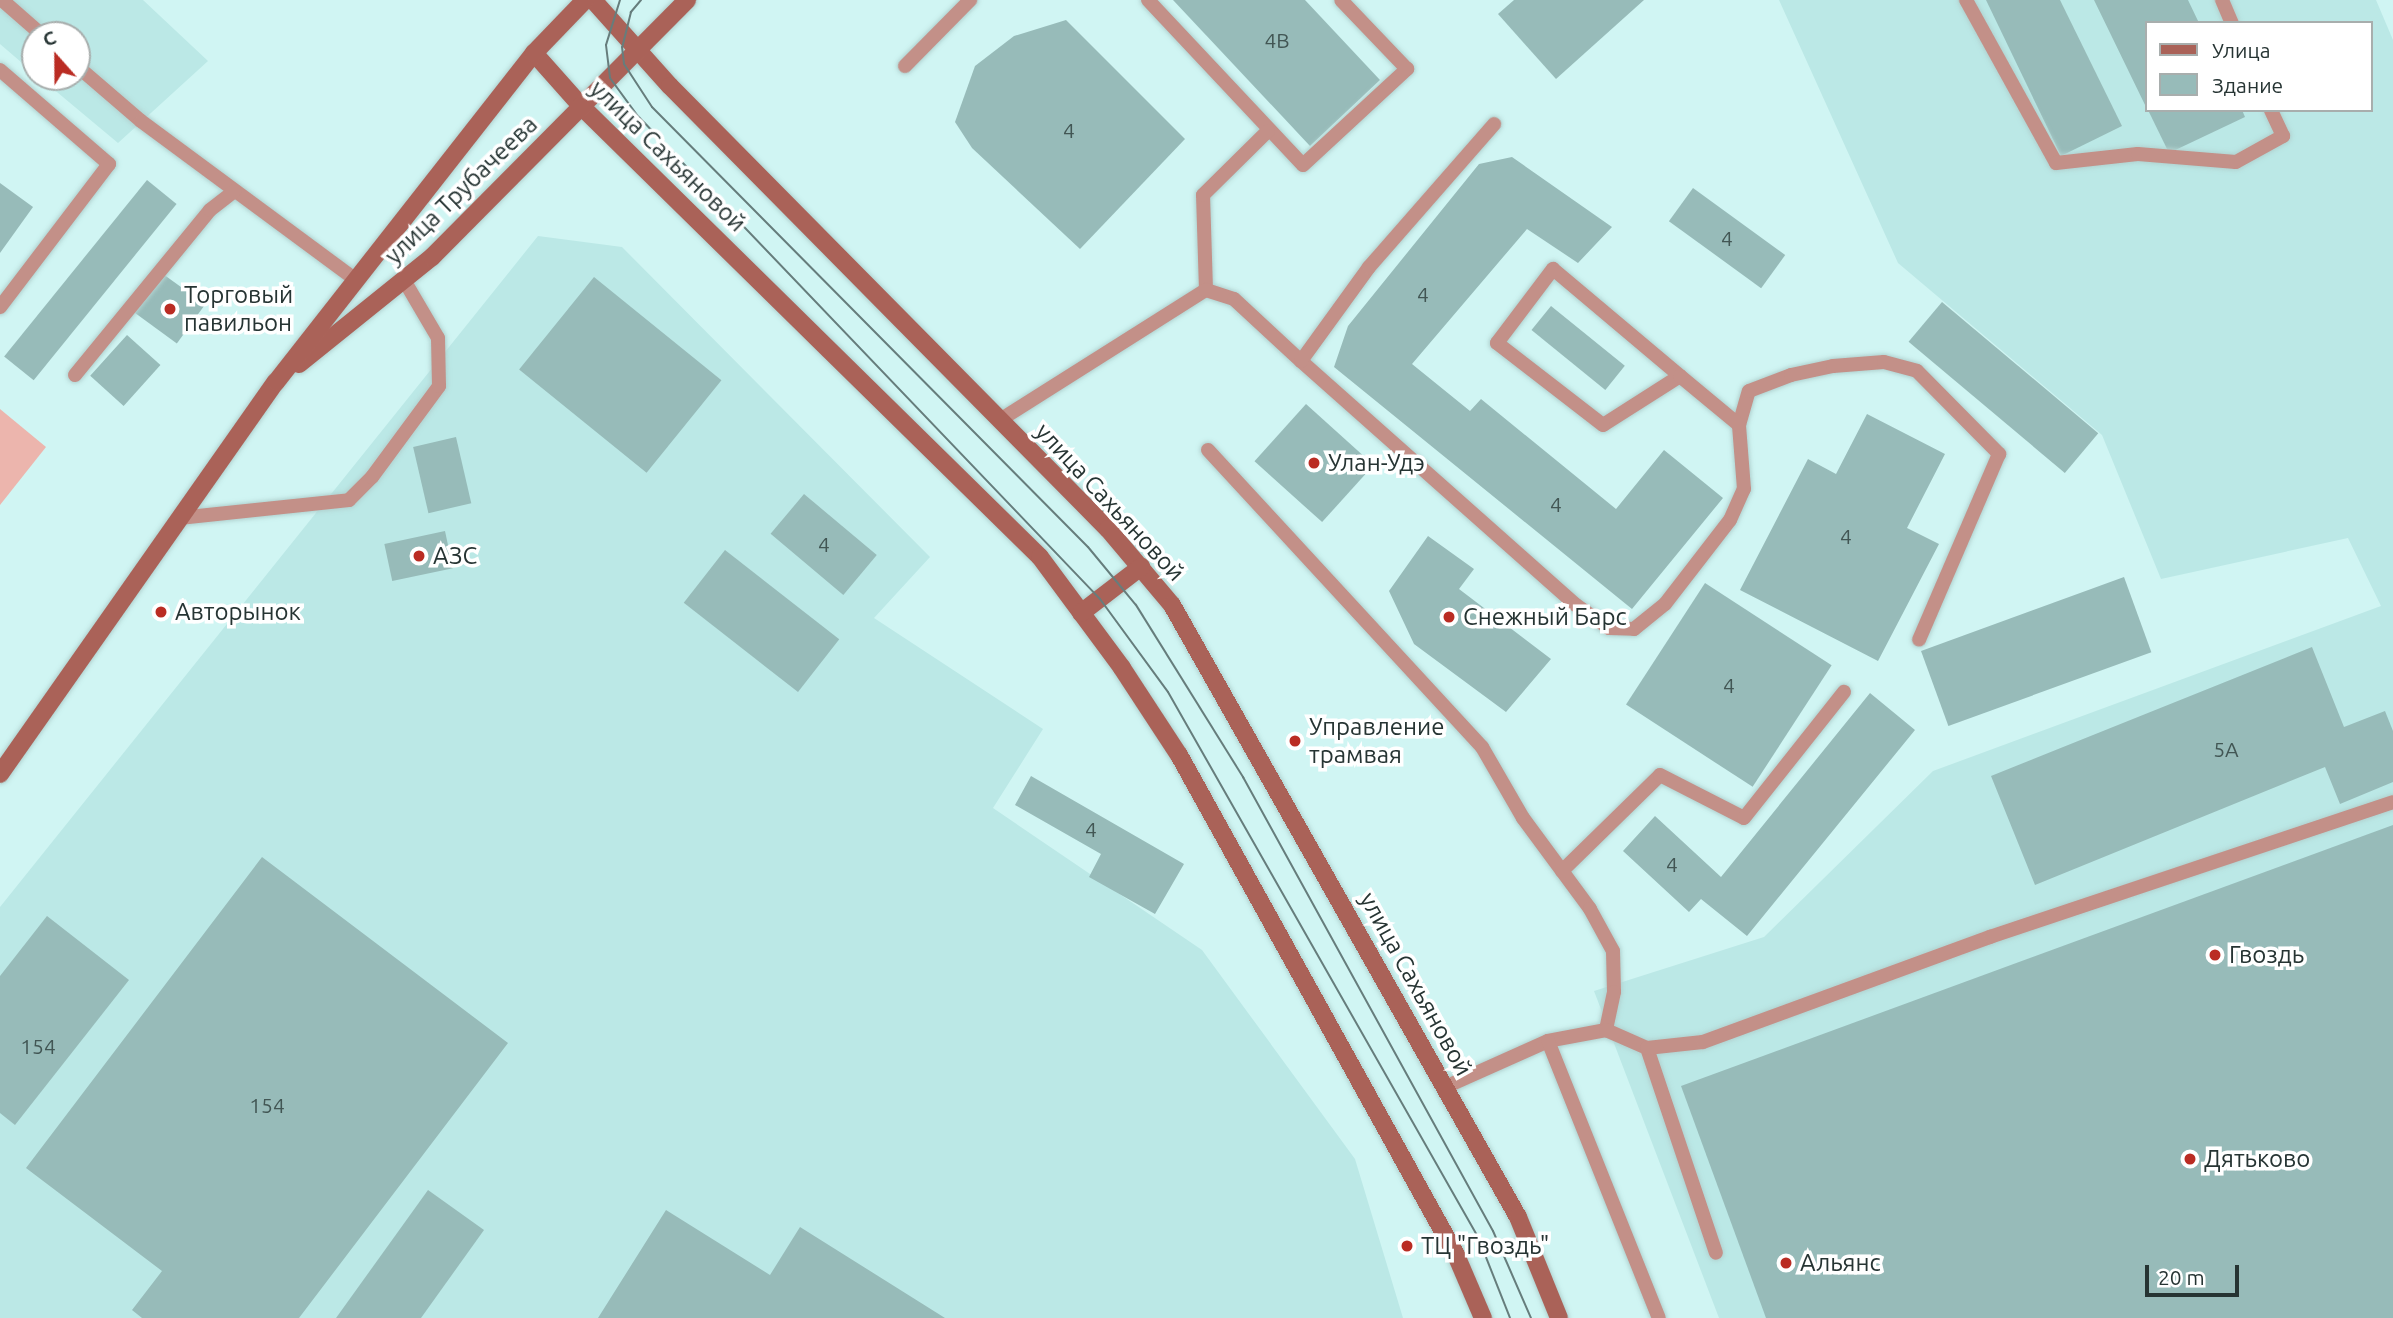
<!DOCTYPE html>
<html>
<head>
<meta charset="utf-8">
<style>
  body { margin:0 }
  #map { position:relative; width:2393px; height:1318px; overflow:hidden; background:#d0f5f3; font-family:Ubuntu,sans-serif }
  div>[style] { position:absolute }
  .built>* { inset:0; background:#bbe8e6 }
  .green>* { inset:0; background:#ecb5ad }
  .building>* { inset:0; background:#97bbb9; transform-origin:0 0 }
  .roads { filter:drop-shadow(0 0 2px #b1d2d0) drop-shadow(0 0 2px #b1d2d0) }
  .service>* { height:14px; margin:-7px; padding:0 7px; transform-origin:7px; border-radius:7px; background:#c39088 }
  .secondary>* { height:18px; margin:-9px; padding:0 9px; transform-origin:9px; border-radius:9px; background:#aa6258 }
  .tram>* { height:2px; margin:-1px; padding:0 1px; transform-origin:1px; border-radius:1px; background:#667d7c }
  .dots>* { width:19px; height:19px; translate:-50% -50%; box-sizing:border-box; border:4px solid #fff; border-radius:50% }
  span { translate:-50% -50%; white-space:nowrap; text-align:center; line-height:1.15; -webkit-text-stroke:7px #fff; paint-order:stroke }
  .number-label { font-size:21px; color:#425654 }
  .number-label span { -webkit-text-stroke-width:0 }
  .street-label { font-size:24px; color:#263433 }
  .poi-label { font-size:24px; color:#263433 }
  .left { translate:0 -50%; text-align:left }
  .legend { position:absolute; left:2145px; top:21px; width:228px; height:91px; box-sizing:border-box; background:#fff; border:2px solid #a8aead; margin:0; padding:9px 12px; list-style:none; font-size:21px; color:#263433 }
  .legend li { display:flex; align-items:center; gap:14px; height:35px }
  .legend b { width:35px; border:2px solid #a8aead }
  .north { position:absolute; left:21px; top:21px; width:70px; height:70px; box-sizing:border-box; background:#fff; border:2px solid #a8aead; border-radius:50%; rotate:339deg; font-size:19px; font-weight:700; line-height:28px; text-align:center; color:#263433 }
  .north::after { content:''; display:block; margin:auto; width:24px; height:32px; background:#ba2c23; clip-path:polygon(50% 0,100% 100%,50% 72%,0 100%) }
  .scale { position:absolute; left:2145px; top:1265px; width:94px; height:32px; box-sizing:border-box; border:4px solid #263433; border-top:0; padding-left:9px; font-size:21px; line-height:24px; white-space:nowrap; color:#263433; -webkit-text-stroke:5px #fff; paint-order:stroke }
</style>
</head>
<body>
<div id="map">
  <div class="built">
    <div style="clip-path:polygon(0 0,143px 0,208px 61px,118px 143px,39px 77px,77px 77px,77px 35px,35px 35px,35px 74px,0 44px)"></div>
    <div style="clip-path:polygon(evenodd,1779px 0,2376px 0,2393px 40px,2393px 1318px,1719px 1318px,1594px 991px,1764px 937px,1933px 771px,2381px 606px,2348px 538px,2161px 579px,2102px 435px,1898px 263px,1779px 0,2146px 23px,2370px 23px,2370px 110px,2146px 110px,2146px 23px)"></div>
    <div style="clip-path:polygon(538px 236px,622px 247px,930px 557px,874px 618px,1043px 729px,993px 808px,1202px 950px,1355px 1159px,1403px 1318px,0 1318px,0 907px)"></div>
  </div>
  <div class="green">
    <div style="clip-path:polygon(0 409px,46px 447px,0 505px)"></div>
  </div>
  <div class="building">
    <div style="clip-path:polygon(1173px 0,1305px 0,1380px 80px,1310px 146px)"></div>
    <div style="clip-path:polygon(1514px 0,1644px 0,1556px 79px,1498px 14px)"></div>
    <div style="clip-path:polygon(1986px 0,2060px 0,2122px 126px,2061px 156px)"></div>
    <div style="clip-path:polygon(2094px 0,2188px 0,2199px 23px,2146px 23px,2146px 107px)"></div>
    <div style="clip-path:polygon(1066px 20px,1185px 139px,1080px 249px,972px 148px,955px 122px,975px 66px,1014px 36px)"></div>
    <div style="clip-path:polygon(2148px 110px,2242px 110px,2245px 117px,2169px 153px)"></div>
    <div style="clip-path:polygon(1512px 157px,1612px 227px,1578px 263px,1527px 229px,1412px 364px,1470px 411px,1481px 399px,1616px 509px,1664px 450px,1723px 498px,1632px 609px,1334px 367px,1348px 326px,1479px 164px)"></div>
    <div style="left:147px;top:180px;width:38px;height:227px;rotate:39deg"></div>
    <div style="clip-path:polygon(0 183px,33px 207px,0 253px)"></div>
    <div style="left:1693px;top:188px;width:114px;height:41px;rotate:36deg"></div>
    <div style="left:163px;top:274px;width:52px;height:48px;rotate:36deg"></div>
    <div style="left:594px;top:277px;width:164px;height:119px;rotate:39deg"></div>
    <div style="left:1942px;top:302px;width:204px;height:52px;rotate:40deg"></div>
    <div style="left:1551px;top:306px;width:95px;height:31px;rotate:39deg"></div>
    <div style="left:127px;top:335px;width:45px;height:55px;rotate:42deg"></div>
    <div style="left:1306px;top:404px;width:91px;height:77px;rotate:42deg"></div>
    <div style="clip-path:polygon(1867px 414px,1945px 454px,1907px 528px,1939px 544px,1878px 661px,1740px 590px,1808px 459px,1836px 474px)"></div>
    <div style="left:456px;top:437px;width:68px;height:44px;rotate:77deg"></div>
    <div style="left:804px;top:494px;width:95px;height:52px;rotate:40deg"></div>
    <div style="left:445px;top:531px;width:38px;height:62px;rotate:78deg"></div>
    <div style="clip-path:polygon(1428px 536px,1474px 569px,1459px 589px,1551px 659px,1506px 712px,1414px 644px,1389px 591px)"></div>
    <div style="left:725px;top:550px;width:145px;height:67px;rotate:38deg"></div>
    <div style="left:2124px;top:577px;width:80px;height:216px;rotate:70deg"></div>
    <div style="left:1705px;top:583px;width:151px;height:145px;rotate:33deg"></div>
    <div style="clip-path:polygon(2312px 647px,2344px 727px,2385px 711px,2393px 731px,2393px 782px,2340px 804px,2325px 767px,2035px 885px,1991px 776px)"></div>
    <div style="clip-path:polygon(1870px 693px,1915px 730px,1747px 936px,1701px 899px,1689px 912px,1623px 851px,1655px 816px,1721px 877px)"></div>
    <div style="clip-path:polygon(1031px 776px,1184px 864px,1155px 914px,1089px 877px,1101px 854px,1015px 805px)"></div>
    <div style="clip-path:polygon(2393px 825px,2393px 1318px,1766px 1318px,1681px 1086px)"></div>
    <div style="clip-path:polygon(262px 857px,508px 1043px,299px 1318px,142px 1318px,132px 1310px,162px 1271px,26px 1168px)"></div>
    <div style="clip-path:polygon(47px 916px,129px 980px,15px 1125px,0 1113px,0 976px)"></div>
    <div style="clip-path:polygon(428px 1190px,484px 1230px,421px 1318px,336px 1318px)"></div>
    <div style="clip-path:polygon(666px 1210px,770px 1275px,800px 1227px,945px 1318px,598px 1318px)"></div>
  </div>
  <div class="roads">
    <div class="service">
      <div style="left:2px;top:0;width:53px;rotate:41.2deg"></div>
      <div style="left:1148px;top:0;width:226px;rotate:46.8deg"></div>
      <div style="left:1303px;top:165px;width:142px;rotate:-42.7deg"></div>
      <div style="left:1407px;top:69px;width:95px;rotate:-133.7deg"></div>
      <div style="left:1966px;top:0;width:186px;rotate:61.1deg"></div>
      <div style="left:2056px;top:163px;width:82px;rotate:-6.3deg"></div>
      <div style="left:2138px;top:154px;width:98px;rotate:4.7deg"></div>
      <div style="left:2236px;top:162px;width:54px;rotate:-29deg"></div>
      <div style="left:2283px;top:136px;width:29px;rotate:-115deg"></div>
      <div style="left:2222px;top:0;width:25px;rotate:67deg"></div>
      <div style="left:77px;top:66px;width:84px;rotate:40.7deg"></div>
      <div style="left:141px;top:121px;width:267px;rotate:36.5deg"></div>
      <div style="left:905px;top:66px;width:93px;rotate:-45.4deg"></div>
      <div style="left:0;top:70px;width:144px;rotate:40.8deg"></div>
      <div style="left:109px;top:164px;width:180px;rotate:127.3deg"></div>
      <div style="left:1206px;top:290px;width:95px;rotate:-91.8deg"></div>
      <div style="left:1203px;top:195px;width:91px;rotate:-44.6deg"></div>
      <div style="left:1301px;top:361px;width:368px;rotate:41.6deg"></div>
      <div style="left:1576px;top:605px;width:40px;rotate:34.9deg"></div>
      <div style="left:1609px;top:628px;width:25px;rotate:2deg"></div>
      <div style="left:1634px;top:629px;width:40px;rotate:-39deg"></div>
      <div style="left:1665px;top:604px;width:106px;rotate:-52.3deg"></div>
      <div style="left:1730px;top:520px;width:34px;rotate:-66deg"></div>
      <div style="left:1744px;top:489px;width:64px;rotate:-94.5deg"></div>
      <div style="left:1739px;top:425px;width:35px;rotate:-74deg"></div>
      <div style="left:1749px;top:391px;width:45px;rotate:-20.9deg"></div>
      <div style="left:1791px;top:375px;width:43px;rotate:-12.1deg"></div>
      <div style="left:1833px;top:366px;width:51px;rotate:-4.5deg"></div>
      <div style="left:1884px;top:362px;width:34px;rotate:15deg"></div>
      <div style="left:1917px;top:371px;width:117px;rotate:45.3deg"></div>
      <div style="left:1999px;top:454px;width:202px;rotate:113.3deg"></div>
      <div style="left:75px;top:375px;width:213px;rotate:-50.7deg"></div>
      <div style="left:210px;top:210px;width:31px;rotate:-38deg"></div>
      <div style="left:1680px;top:376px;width:91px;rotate:147.5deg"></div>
      <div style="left:1603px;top:425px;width:134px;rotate:-142.3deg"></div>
      <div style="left:1497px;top:343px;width:93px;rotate:-52.9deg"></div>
      <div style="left:1553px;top:269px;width:166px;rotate:40.1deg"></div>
      <div style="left:1680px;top:376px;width:77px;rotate:39.7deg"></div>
      <div style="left:1000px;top:420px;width:244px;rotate:-32.3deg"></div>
      <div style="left:1206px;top:290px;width:29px;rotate:18deg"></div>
      <div style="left:1234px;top:299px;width:91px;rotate:42.8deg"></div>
      <div style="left:1301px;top:361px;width:116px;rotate:-54.1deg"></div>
      <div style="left:1369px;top:267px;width:190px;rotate:-48.8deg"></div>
      <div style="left:1208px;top:450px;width:404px;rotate:47.3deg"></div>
      <div style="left:1482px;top:747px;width:82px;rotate:60deg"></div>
      <div style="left:1523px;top:818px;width:113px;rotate:53.6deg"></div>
      <div style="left:1590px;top:909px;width:48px;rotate:61.3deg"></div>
      <div style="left:1613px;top:951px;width:41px;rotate:88.6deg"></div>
      <div style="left:1614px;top:992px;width:39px;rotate:102deg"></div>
      <div style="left:1606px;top:1030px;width:59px;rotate:169.3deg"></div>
      <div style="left:1548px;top:1041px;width:113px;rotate:155.9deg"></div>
      <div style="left:179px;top:518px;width:171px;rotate:-6deg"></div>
      <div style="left:349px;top:500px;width:33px;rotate:-45deg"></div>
      <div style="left:372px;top:477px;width:113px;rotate:-53.6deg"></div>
      <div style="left:439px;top:386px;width:48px;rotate:-91.2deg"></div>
      <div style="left:438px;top:338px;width:67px;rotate:-120.4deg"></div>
      <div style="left:1562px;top:871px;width:137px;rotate:-44.4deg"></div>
      <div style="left:1660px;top:775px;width:94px;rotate:27.1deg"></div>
      <div style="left:1744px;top:818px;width:161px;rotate:-51.6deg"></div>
      <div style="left:1606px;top:1030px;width:45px;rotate:23.7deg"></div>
      <div style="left:1647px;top:1048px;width:216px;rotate:71.4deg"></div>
      <div style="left:1548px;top:1041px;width:298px;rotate:68.2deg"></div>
      <div style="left:1647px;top:1048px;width:56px;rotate:-6.1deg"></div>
      <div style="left:1703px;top:1042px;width:306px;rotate:-20.1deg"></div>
      <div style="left:1990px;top:937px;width:425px;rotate:-18.5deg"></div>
    </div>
    <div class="secondary">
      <div style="left:593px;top:0;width:115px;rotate:48.2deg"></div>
      <div style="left:670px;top:86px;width:623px;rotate:45.33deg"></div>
      <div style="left:1108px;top:529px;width:99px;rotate:49.9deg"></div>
      <div style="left:1172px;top:605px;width:703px;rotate:60.52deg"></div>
      <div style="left:1518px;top:1217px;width:109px;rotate:67.9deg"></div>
      <div style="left:534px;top:53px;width:71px;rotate:48.4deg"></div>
      <div style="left:581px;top:106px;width:643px;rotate:44.5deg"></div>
      <div style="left:1040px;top:557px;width:138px;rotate:53.5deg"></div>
      <div style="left:1122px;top:668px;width:104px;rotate:56.8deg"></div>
      <div style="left:1179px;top:755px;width:572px;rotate:61.01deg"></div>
      <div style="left:1456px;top:1255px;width:69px;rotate:66.8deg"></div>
      <div style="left:299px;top:364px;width:171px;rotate:-38.8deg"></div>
      <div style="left:432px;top:257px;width:362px;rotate:-45.2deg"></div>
      <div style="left:1081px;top:613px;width:76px;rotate:-37.5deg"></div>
      <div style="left:0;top:774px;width:479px;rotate:-54.9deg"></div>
      <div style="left:276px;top:382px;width:418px;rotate:-51.9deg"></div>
      <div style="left:534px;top:53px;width:74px;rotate:-46.1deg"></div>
    </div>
  </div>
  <div class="tram">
    <div style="left:620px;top:0;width:47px;rotate:107.3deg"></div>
    <div style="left:606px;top:45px;width:33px;rotate:83deg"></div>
    <div style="left:610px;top:78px;width:46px;rotate:53.9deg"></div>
    <div style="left:637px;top:115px;width:670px;rotate:46.27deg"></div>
    <div style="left:1100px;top:599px;width:115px;rotate:53.8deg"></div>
    <div style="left:1168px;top:692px;width:627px;rotate:60.37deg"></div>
    <div style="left:1478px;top:1237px;width:87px;rotate:68.4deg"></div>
    <div style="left:641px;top:0;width:16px;rotate:130deg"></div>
    <div style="left:631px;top:12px;width:36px;rotate:104deg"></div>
    <div style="left:622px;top:47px;width:17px;rotate:83deg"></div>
    <div style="left:624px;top:64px;width:51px;rotate:56.9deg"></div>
    <div style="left:652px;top:107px;width:619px;rotate:45.26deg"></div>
    <div style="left:1088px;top:547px;width:75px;rotate:50.4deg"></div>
    <div style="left:1136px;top:605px;width:203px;rotate:58.1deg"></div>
    <div style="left:1243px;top:777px;width:518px;rotate:61.16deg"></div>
    <div style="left:1493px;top:1231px;width:95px;rotate:66.4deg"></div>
  </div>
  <div class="dots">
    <div style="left:170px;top:309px;background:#ba2c23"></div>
    <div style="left:1314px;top:463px;background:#ba2c23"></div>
    <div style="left:419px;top:556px;background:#ba2c23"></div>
    <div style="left:161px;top:612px;background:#ba2c23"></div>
    <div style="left:1449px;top:617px;background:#ba2c23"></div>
    <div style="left:1295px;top:741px;background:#ba2c23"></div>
    <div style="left:2215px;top:955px;background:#ba2c23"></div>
    <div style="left:2190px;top:1159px;background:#ba2c23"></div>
    <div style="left:1407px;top:1246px;background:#ba2c23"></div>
    <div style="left:1786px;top:1263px;background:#ba2c23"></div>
  </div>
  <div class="number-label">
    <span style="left:1277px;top:40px">4В</span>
    <span style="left:1069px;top:130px">4</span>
    <span style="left:1727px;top:238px">4</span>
    <span style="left:1423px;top:294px">4</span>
    <span style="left:1556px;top:504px">4</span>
    <span style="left:1846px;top:536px">4</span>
    <span style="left:824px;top:544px">4</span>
    <span style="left:1729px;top:685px">4</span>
    <span style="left:2226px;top:749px">5А</span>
    <span style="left:1091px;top:829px">4</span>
    <span style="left:1672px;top:864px">4</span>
    <span style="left:38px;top:1046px">154</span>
    <span style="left:267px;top:1105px">154</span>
  </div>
  <div class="street-label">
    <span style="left:668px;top:156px;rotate:44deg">улица Сахьяновой</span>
    <span style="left:461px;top:190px;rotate:-44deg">улица Трубачеева</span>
    <span style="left:1110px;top:502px;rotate:47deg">улица Сахьяновой</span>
    <span style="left:1416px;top:984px;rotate:61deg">улица Сахьяновой</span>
  </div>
  <div class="poi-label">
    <span class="left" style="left:184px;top:309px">Торговый<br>павильон</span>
    <span class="left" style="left:1328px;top:463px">Улан-Удэ</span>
    <span class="left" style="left:433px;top:556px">АЗС</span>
    <span class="left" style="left:175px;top:612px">Авторынок</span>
    <span class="left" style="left:1463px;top:617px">Снежный Барс</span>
    <span class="left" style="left:1309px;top:741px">Управление<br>трамвая</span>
    <span class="left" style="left:2229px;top:955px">Гвоздь</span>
    <span class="left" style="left:2204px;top:1159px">Дятьково</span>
    <span class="left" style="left:1421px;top:1246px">ТЦ "Гвоздь"</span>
    <span class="left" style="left:1800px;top:1263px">Альянс</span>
  </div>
  <ul class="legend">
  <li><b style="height:9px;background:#aa6258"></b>Улица</li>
  <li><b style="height:19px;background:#97bbb9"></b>Здание</li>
  </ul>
  <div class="north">С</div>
  <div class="scale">20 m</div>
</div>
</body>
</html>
